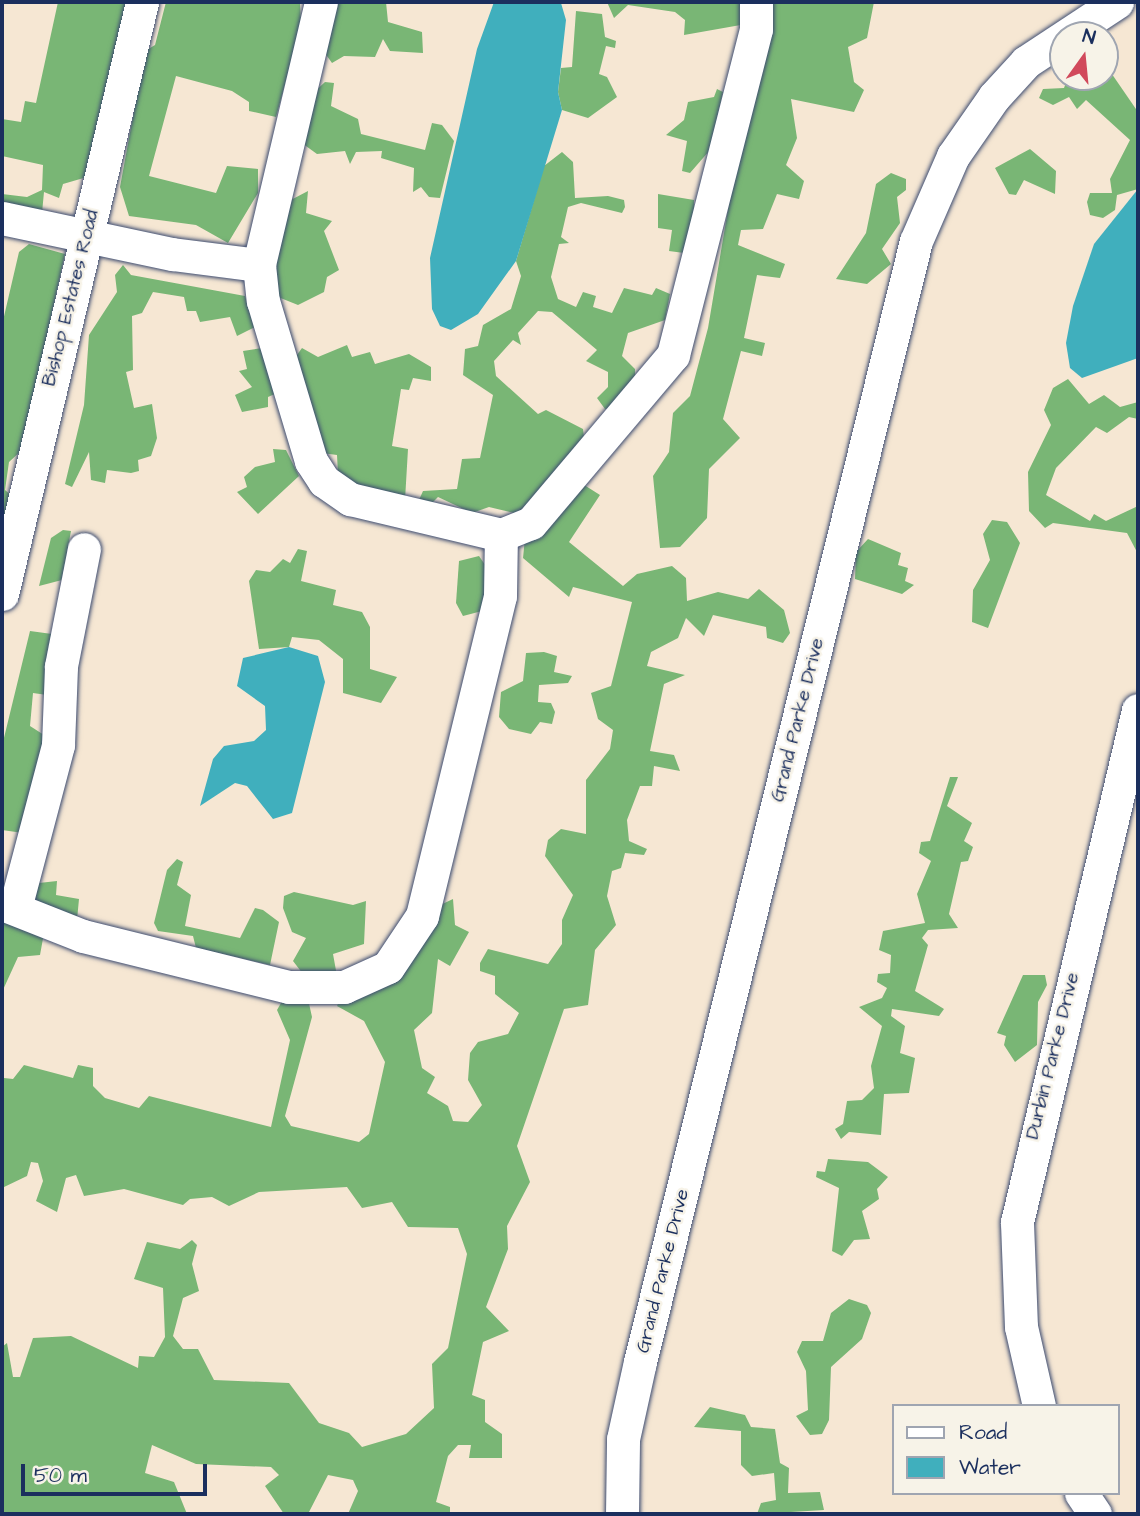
<!DOCTYPE html>
<html>
<head>
<meta charset="utf-8">
<style>
  body { margin:0 }
  #map { position:relative; width:1140px; height:1516px; overflow:hidden; background:#f6e7d3; font-family:"Architects Daughter",sans-serif }
  div>[style] { position:absolute }
  .forest>* { inset:0; background:#79b675 }
  .water>* { inset:0; background:#40afbd }
  .roads { filter:drop-shadow(0 0 2px #3c4b70) drop-shadow(0 0 2px #3c4b70) }
  .minor>* { height:33px; margin:-16.5px; padding:0 16.5px; transform-origin:16.5px; border-radius:16.5px; background:#fff }
  span { translate:-50% -50%; white-space:nowrap; text-align:center; line-height:1.15; -webkit-text-stroke:5px #f7f3e8; paint-order:stroke }
  .street-label { font-size:19px; color:#1b2f5e }
  .frame { position:absolute; inset:0; border:4px solid #1b2f5e; pointer-events:none }
  .legend { position:absolute; left:892px; top:1404px; width:228px; height:91px; box-sizing:border-box; background:#f7f3e8; border:2px solid #9fa5b1; margin:0; padding:9px 12px; list-style:none; font-size:21px; color:#1b2f5e }
  .legend li { display:flex; align-items:center; gap:14px; height:35px }
  .legend b { width:35px; border:2px solid #9fa5b1 }
  .north { position:absolute; left:1049px; top:21px; width:70px; height:70px; box-sizing:border-box; background:#f7f3e8; border:2px solid #9fa5b1; border-radius:50%; rotate:15deg; font-size:19px; font-weight:700; line-height:28px; text-align:center; color:#1b2f5e }
  .north::after { content:''; display:block; margin:auto; width:24px; height:32px; background:#d1495b; clip-path:polygon(50% 0,100% 100%,50% 72%,0 100%) }
  .scale { position:absolute; left:21px; top:1464px; width:186px; height:32px; box-sizing:border-box; border:4px solid #1b2f5e; border-top:0; padding-left:9px; font-size:21px; line-height:24px; white-space:nowrap; color:#1b2f5e; -webkit-text-stroke:5px #f7f3e8; paint-order:stroke }
</style>
</head>
<body>
<div id="map">
  <div class="forest">
    <div style="clip-path:polygon(58px 2px,128px 2px,87px 177px,63px 184px,59px 198px,44px 192px,42px 213px,2px 205px,2px 194px,27px 197px,42px 190px,43px 165px,2px 156px,2px 119px,21px 122px,25px 101px,36px 103px)"></div>
    <div style="clip-path:polygon(166px 2px,300px 2px,301px 26px,276px 117px,249px 111px,249px 102px,232px 91px,176px 76px,149px 176px,216px 193px,227px 166px,258px 169px,258px 193px,228px 243px,196px 225px,129px 216px,120px 187px,145px 51px,155px 45px)"></div>
    <div style="clip-path:polygon(333px 2px,386px 2px,388px 22px,422px 32px,423px 53px,390px 51px,383px 39px,375px 57px,344px 56px,332px 63px,322px 49px)"></div>
    <div style="clip-path:polygon(607px 2px,746px 2px,752px 23px,684px 35px,685px 20px,675px 12px,628px 5px,614px 18px)"></div>
    <div style="clip-path:polygon(763px 2px,874px 2px,867px 38px,848px 47px,854px 82px,864px 90px,854px 112px,791px 99px,797px 138px,786px 165px,804px 181px,799px 199px,777px 194px,763px 229px,741px 230px,738px 245px,785px 264px,780px 278px,757px 275px,744px 338px,765px 343px,762px 356px,741px 351px,723px 419px,740px 438px,709px 469px,707px 518px,680px 547px,660px 548px,653px 476px,669px 452px,673px 413px,690px 396px,708px 328px)"></div>
    <div style="clip-path:polygon(576px 11px,602px 14px,605px 37px,616px 41px,615px 48px,606px 46px,599px 74px,607px 77px,617px 97px,588px 118px,562px 110px,558px 92px,561px 68px,572px 67px)"></div>
    <div style="clip-path:polygon(1105px 64px,1138px 112px,1138px 189px,1117px 195px,1115px 210px,1103px 218px,1090px 215px,1087px 202px,1090px 193px,1112px 193px,1110px 179px,1130px 140px,1086px 100px,1077px 109px,1069px 97px,1053px 105px,1039px 98px,1043px 89px,1064px 88px,1068px 77px,1105px 77px)"></div>
    <div style="clip-path:polygon(325px 82px,334px 83px,331px 106px,358px 119px,361px 134px,425px 150px,432px 123px,442px 125px,454px 141px,440px 198px,429px 197px,421px 187px,413px 192px,414px 168px,381px 158px,382px 151px,356px 152px,350px 164px,345px 151px,317px 154px,299px 141px,311px 95px)"></div>
    <div style="clip-path:polygon(717px 89px,723px 92px,710px 150px,690px 173px,682px 171px,687px 141px,666px 135px,684px 120px,688px 102px,714px 97px)"></div>
    <div style="clip-path:polygon(1030px 149px,1056px 171px,1055px 194px,1024px 180px,1016px 195px,1009px 194px,995px 168px)"></div>
    <div style="clip-path:polygon(562px 152px,573px 162px,575px 198px,608px 196px,624px 200px,625px 207px,622px 213px,581px 203px,568px 207px,561px 237px,569px 243px,559px 244px,551px 277px,558px 299px,576px 307px,583px 292px,596px 296px,593px 307px,612px 313px,624px 288px,652px 295px,656px 288px,670px 294px,665px 320px,628px 333px,622px 356px,635px 369px,635px 385px,622px 406px,605px 409px,597px 398px,608px 387px,608px 372px,586px 361px,597px 350px,552px 312px,538px 311px,518px 333px,521px 345px,513px 340px,494px 361px,496px 376px,538px 414px,546px 410px,583px 429px,584px 437px,518px 514px,489px 507px,472px 513px,438px 497px,430px 505px,419px 500px,423px 491px,457px 489px,462px 459px,480px 458px,493px 395px,463px 375px,465px 349px,478px 346px,483px 325px,511px 309px,521px 276px,516px 261px,544px 166px)"></div>
    <div style="clip-path:polygon(891px 173px,906px 179px,906px 190px,897px 197px,900px 223px,882px 249px,891px 264px,867px 284px,836px 279px,866px 233px,876px 184px)"></div>
    <div style="clip-path:polygon(308px 191px,306px 213px,332px 221px,324px 231px,339px 270px,327px 277px,324px 292px,298px 305px,278px 297px,272px 265px,287px 202px)"></div>
    <div style="clip-path:polygon(658px 194px,694px 200px,694px 229px,684px 253px,669px 251px,672px 230px,658px 228px)"></div>
    <div style="clip-path:polygon(29px 244px,65px 254px,22px 450px,9px 462px,5px 490px,12px 496px,2px 533px,2px 325px,19px 252px)"></div>
    <div style="clip-path:polygon(123px 265px,131px 275px,245px 296px,255px 327px,237px 336px,230px 317px,200px 322px,196px 311px,187px 311px,184px 297px,153px 292px,142px 313px,132px 316px,133px 370px,126px 372px,134px 408px,152px 404px,157px 438px,151px 456px,138px 460px,139px 471px,131px 473px,107px 470px,105px 483px,91px 480px,89px 452px,72px 487px,65px 484px,84px 405px,89px 335px,117px 292px,115px 275px)"></div>
    <div style="clip-path:polygon(347px 345px,352px 357px,370px 352px,375px 364px,409px 354px,431px 367px,431px 381px,413px 378px,409px 390px,401px 389px,392px 446px,408px 449px,405px 500px,352px 487px,338px 474px,337px 455px,322px 453px,294px 359px,302px 348px,318px 357px)"></div>
    <div style="clip-path:polygon(262px 348px,277px 393px,268px 397px,268px 407px,242px 412px,235px 395px,252px 387px,239px 371px,247px 369px,243px 351px)"></div>
    <div style="clip-path:polygon(1068px 379px,1089px 404px,1104px 395px,1120px 407px,1138px 402px,1138px 419px,1129px 417px,1107px 433px,1096px 427px,1056px 468px,1046px 495px,1090px 521px,1094px 514px,1106px 521px,1138px 506px,1138px 554px,1127px 533px,1053px 523px,1045px 528px,1029px 511px,1028px 472px,1051px 425px,1044px 410px,1053px 388px)"></div>
    <div style="clip-path:polygon(273px 449px,286px 450px,299px 476px,258px 514px,237px 492px,247px 487px,244px 477px,255px 467px,275px 462px)"></div>
    <div style="clip-path:polygon(581px 483px,600px 495px,569px 542px,623px 586px,637px 574px,672px 566px,686px 578px,687px 601px,718px 592px,748px 599px,759px 589px,784px 610px,790px 633px,783px 643px,767px 638px,766px 627px,713px 615px,704px 636px,686px 618px,678px 638px,651px 652px,647px 666px,685px 675px,664px 684px,650px 751px,674px 755px,680px 771px,654px 766px,652px 786px,640px 786px,627px 820px,629px 841px,647px 849px,644px 855px,625px 853px,621px 868px,612px 871px,607px 896px,616px 925px,595px 950px,588px 1005px,564px 1009px,517px 1146px,530px 1182px,507px 1226px,508px 1249px,486px 1307px,509px 1331px,483px 1342px,472px 1395px,485px 1400px,485px 1422px,502px 1434px,502px 1458px,469px 1458px,471px 1445px,458px 1445px,448px 1456px,436px 1502px,450px 1507px,450px 1514px,348px 1514px,358px 1491px,353px 1480px,328px 1475px,309px 1512px,284px 1514px,265px 1486px,279px 1475px,271px 1467px,196px 1464px,152px 1445px,145px 1473px,174px 1482px,187px 1514px,2px 1514px,2px 1347px,7px 1343px,13px 1377px,20px 1377px,33px 1338px,71px 1336px,138px 1368px,139px 1356px,154px 1357px,165px 1337px,163px 1288px,134px 1279px,147px 1242px,180px 1249px,192px 1240px,197px 1245px,192px 1264px,199px 1291px,183px 1298px,173px 1336px,183px 1349px,198px 1349px,214px 1380px,289px 1383px,319px 1423px,349px 1433px,362px 1447px,406px 1434px,434px 1408px,432px 1364px,448px 1348px,467px 1254px,458px 1228px,408px 1227px,392px 1202px,362px 1208px,347px 1187px,259px 1192px,229px 1206px,212px 1197px,190px 1199px,183px 1205px,124px 1189px,84px 1196px,76px 1175px,66px 1178px,57px 1212px,36px 1201px,43px 1181px,38px 1163px,31px 1162px,27px 1176px,2px 1188px,2px 1067px,4px 1078px,13px 1079px,24px 1065px,73px 1078px,78px 1065px,93px 1068px,93px 1086px,105px 1098px,139px 1108px,149px 1096px,271px 1127px,290px 1040px,277px 1010px,285px 996px,308px 999px,312px 1017px,285px 1116px,291px 1126px,359px 1142px,369px 1134px,385px 1062px,364px 1021px,337px 1006px,340px 999px,436px 907px,453px 899px,455px 925px,469px 932px,450px 966px,438px 959px,432px 1013px,414px 1030px,422px 1068px,435px 1077px,427px 1093px,448px 1106px,453px 1121px,468px 1122px,482px 1105px,468px 1080px,470px 1053px,478px 1042px,508px 1034px,519px 1013px,495px 994px,495px 976px,480px 971px,480px 963px,488px 949px,548px 964px,562px 944px,562px 920px,573px 895px,545px 856px,548px 840px,561px 829px,586px 834px,586px 780px,610px 749px,613px 730px,598px 719px,591px 693px,611px 686px,632px 602px,573px 587px,569px 597px,523px 558px,525px 538px)"></div>
    <div style="clip-path:polygon(992px 520px,1007px 522px,1020px 543px,988px 628px,972px 622px,973px 590px,990px 560px,983px 534px)"></div>
    <div style="clip-path:polygon(63px 530px,71px 531px,62px 580px,39px 586px,51px 538px)"></div>
    <div style="clip-path:polygon(868px 539px,901px 553px,898px 565px,908px 568px,905px 581px,914px 585px,902px 594px,855px 579px,856px 552px)"></div>
    <div style="clip-path:polygon(298px 549px,307px 551px,301px 581px,336px 590px,333px 605px,362px 612px,370px 627px,370px 669px,397px 677px,381px 703px,343px 693px,343px 659px,319px 640px,292px 637px,289px 647px,259px 649px,249px 581px,256px 570px,270px 572px,283px 559px,290px 563px)"></div>
    <div style="clip-path:polygon(479px 556px,490px 572px,482px 611px,463px 616px,456px 603px,459px 561px)"></div>
    <div style="clip-path:polygon(30px 631px,52px 634px,47px 695px,33px 693px,30px 726px,44px 735px,23px 833px,2px 830px,2px 746px)"></div>
    <div style="clip-path:polygon(544px 652px,557px 656px,554px 672px,572px 676px,568px 683px,539px 685px,538px 702px,551px 703px,555px 712px,552px 724px,540px 722px,531px 734px,509px 729px,499px 717px,501px 692px,523px 681px,526px 653px)"></div>
    <div style="clip-path:polygon(950px 777px,958px 777px,947px 806px,972px 823px,964px 841px,973px 847px,968px 861px,961px 862px,949px 914px,958px 928px,928px 930px,922px 938px,928px 945px,915px 991px,944px 1009px,939px 1016px,892px 1009px,891px 1016px,905px 1026px,900px 1053px,915px 1058px,909px 1093px,884px 1094px,881px 1135px,849px 1132px,841px 1139px,835px 1129px,843px 1124px,847px 1101px,862px 1100px,874px 1088px,871px 1066px,882px 1026px,859px 1007px,882px 998px,887px 988px,877px 982px,878px 974px,890px 973px,891px 955px,879px 950px,883px 931px,925px 923px,917px 894px,931px 861px,919px 853px,921px 842px,930px 841px)"></div>
    <div style="clip-path:polygon(177px 859px,183px 862px,177px 885px,191px 895px,185px 926px,240px 938px,255px 908px,263px 910px,279px 922px,270px 965px,196px 948px,193px 936px,158px 931px,154px 923px,167px 870px)"></div>
    <div style="clip-path:polygon(57px 881px,56px 895px,79px 899px,77px 920px,34px 903px,39px 883px)"></div>
    <div style="clip-path:polygon(294px 892px,353px 905px,366px 901px,364px 944px,333px 954px,337px 976px,303px 974px,293px 961px,306px 938px,292px 932px,283px 908px,284px 896px)"></div>
    <div style="clip-path:polygon(2px 919px,44px 933px,40px 955px,18px 957px,2px 992px)"></div>
    <div style="clip-path:polygon(1023px 975px,1045px 975px,1047px 985px,1038px 1002px,1037px 1045px,1015px 1062px,1004px 1045px,1006px 1036px,997px 1033px)"></div>
    <div style="clip-path:polygon(828px 1159px,868px 1162px,888px 1177px,877px 1189px,879px 1199px,862px 1211px,870px 1239px,854px 1240px,842px 1256px,832px 1251px,839px 1188px,816px 1177px,817px 1171px,825px 1172px)"></div>
    <div style="clip-path:polygon(849px 1299px,867px 1305px,871px 1313px,862px 1339px,831px 1367px,829px 1420px,822px 1434px,810px 1435px,796px 1416px,808px 1410px,806px 1371px,797px 1352px,802px 1341px,823px 1341px,831px 1313px)"></div>
    <div style="clip-path:polygon(710px 1407px,745px 1415px,751px 1427px,775px 1429px,780px 1463px,789px 1468px,788px 1493px,820px 1492px,824px 1510px,757px 1514px,761px 1503px,776px 1500px,774px 1473px,752px 1476px,741px 1465px,741px 1431px,694px 1427px)"></div>
  </div>
  <div class="water">
    <div style="clip-path:polygon(494px 2px,561px 3px,566px 20px,558px 92px,562px 110px,516px 261px,478px 314px,451px 330px,440px 326px,432px 309px,430px 258px,477px 49px)"></div>
    <div style="clip-path:polygon(1138px 189px,1138px 358px,1082px 378px,1070px 368px,1066px 343px,1073px 306px,1094px 244px)"></div>
    <div style="clip-path:polygon(289px 647px,318px 656px,325px 682px,292px 813px,273px 819px,247px 786px,235px 783px,200px 806px,213px 759px,224px 746px,254px 741px,266px 730px,265px 706px,237px 686px,243px 658px)"></div>
  </div>
  <div class="roads">
    <div class="minor">
      <div style="left:321px;top:2px;width:270px;rotate:103.3deg"></div>
      <div style="left:259px;top:265px;width:36px;rotate:84deg"></div>
      <div style="left:263px;top:301px;width:167px;rotate:73.3deg"></div>
      <div style="left:311px;top:461px;width:24px;rotate:57deg"></div>
      <div style="left:324px;top:481px;width:32px;rotate:35deg"></div>
      <div style="left:350px;top:499px;width:155px;rotate:13.4deg"></div>
      <div style="left:501px;top:535px;width:32px;rotate:-22deg"></div>
      <div style="left:531px;top:523px;width:220px;rotate:-49.8deg"></div>
      <div style="left:673px;top:355px;width:336px;rotate:-75.7deg"></div>
      <div style="left:756px;top:29px;width:27px;rotate:-90deg"></div>
      <div style="left:2px;top:218px;width:174px;rotate:12deg"></div>
      <div style="left:172px;top:254px;width:88px;rotate:7.2deg"></div>
      <div style="left:2px;top:594px;width:608px;rotate:-76.69deg"></div>
      <div style="left:2px;top:904px;width:87px;rotate:21.6deg"></div>
      <div style="left:83px;top:936px;width:212px;rotate:13.9deg"></div>
      <div style="left:289px;top:987px;width:55px"></div>
      <div style="left:344px;top:987px;width:48px;rotate:-24.4deg"></div>
      <div style="left:388px;top:967px;width:61px;rotate:-56.3deg"></div>
      <div style="left:422px;top:916px;width:329px;rotate:-76.3deg"></div>
      <div style="left:500px;top:596px;width:61px;rotate:-89.1deg"></div>
      <div style="left:15px;top:908px;width:169px;rotate:-75.2deg"></div>
      <div style="left:58px;top:745px;width:79px;rotate:-87.8deg"></div>
      <div style="left:61px;top:666px;width:119px;rotate:-78.9deg"></div>
      <div style="left:1039px;top:1406px;width:81px;rotate:-102.8deg"></div>
      <div style="left:1021px;top:1327px;width:105px;rotate:-92.2deg"></div>
      <div style="left:1017px;top:1222px;width:526px;rotate:-76.7deg"></div>
      <div style="left:1081px;top:1493px;width:25px;rotate:56deg"></div>
      <div style="left:622px;top:1514px;width:75px;rotate:-89.2deg"></div>
      <div style="left:623px;top:1439px;width:79px;rotate:-77.6deg"></div>
      <div style="left:640px;top:1362px;width:1154px;rotate:-76.17deg"></div>
      <div style="left:916px;top:241px;width:93px;rotate:-66.5deg"></div>
      <div style="left:953px;top:156px;width:72px;rotate:-55.2deg"></div>
      <div style="left:994px;top:97px;width:47px;rotate:-47.6deg"></div>
      <div style="left:1026px;top:62px;width:109px;rotate:-33.4deg"></div>
    </div>
  </div>
  <div class="street-label">
    <span style="left:71px;top:298px;rotate:-76deg">Bishop Estates Road</span>
    <span style="left:798px;top:720px;rotate:-76deg">Grand Parke Drive</span>
    <span style="left:1053px;top:1056px;rotate:-76deg">Durbin Parke Drive</span>
    <span style="left:663px;top:1271px;rotate:-76deg">Grand Parke Drive</span>
  </div>
  <div class="frame"></div>
  <ul class="legend">
  <li><b style="height:9px;background:#fff"></b>Road</li>
  <li><b style="height:19px;background:#40afbd"></b>Water</li>
  </ul>
  <div class="north">N</div>
  <div class="scale">50 m</div>
</div>
</body>
</html>
